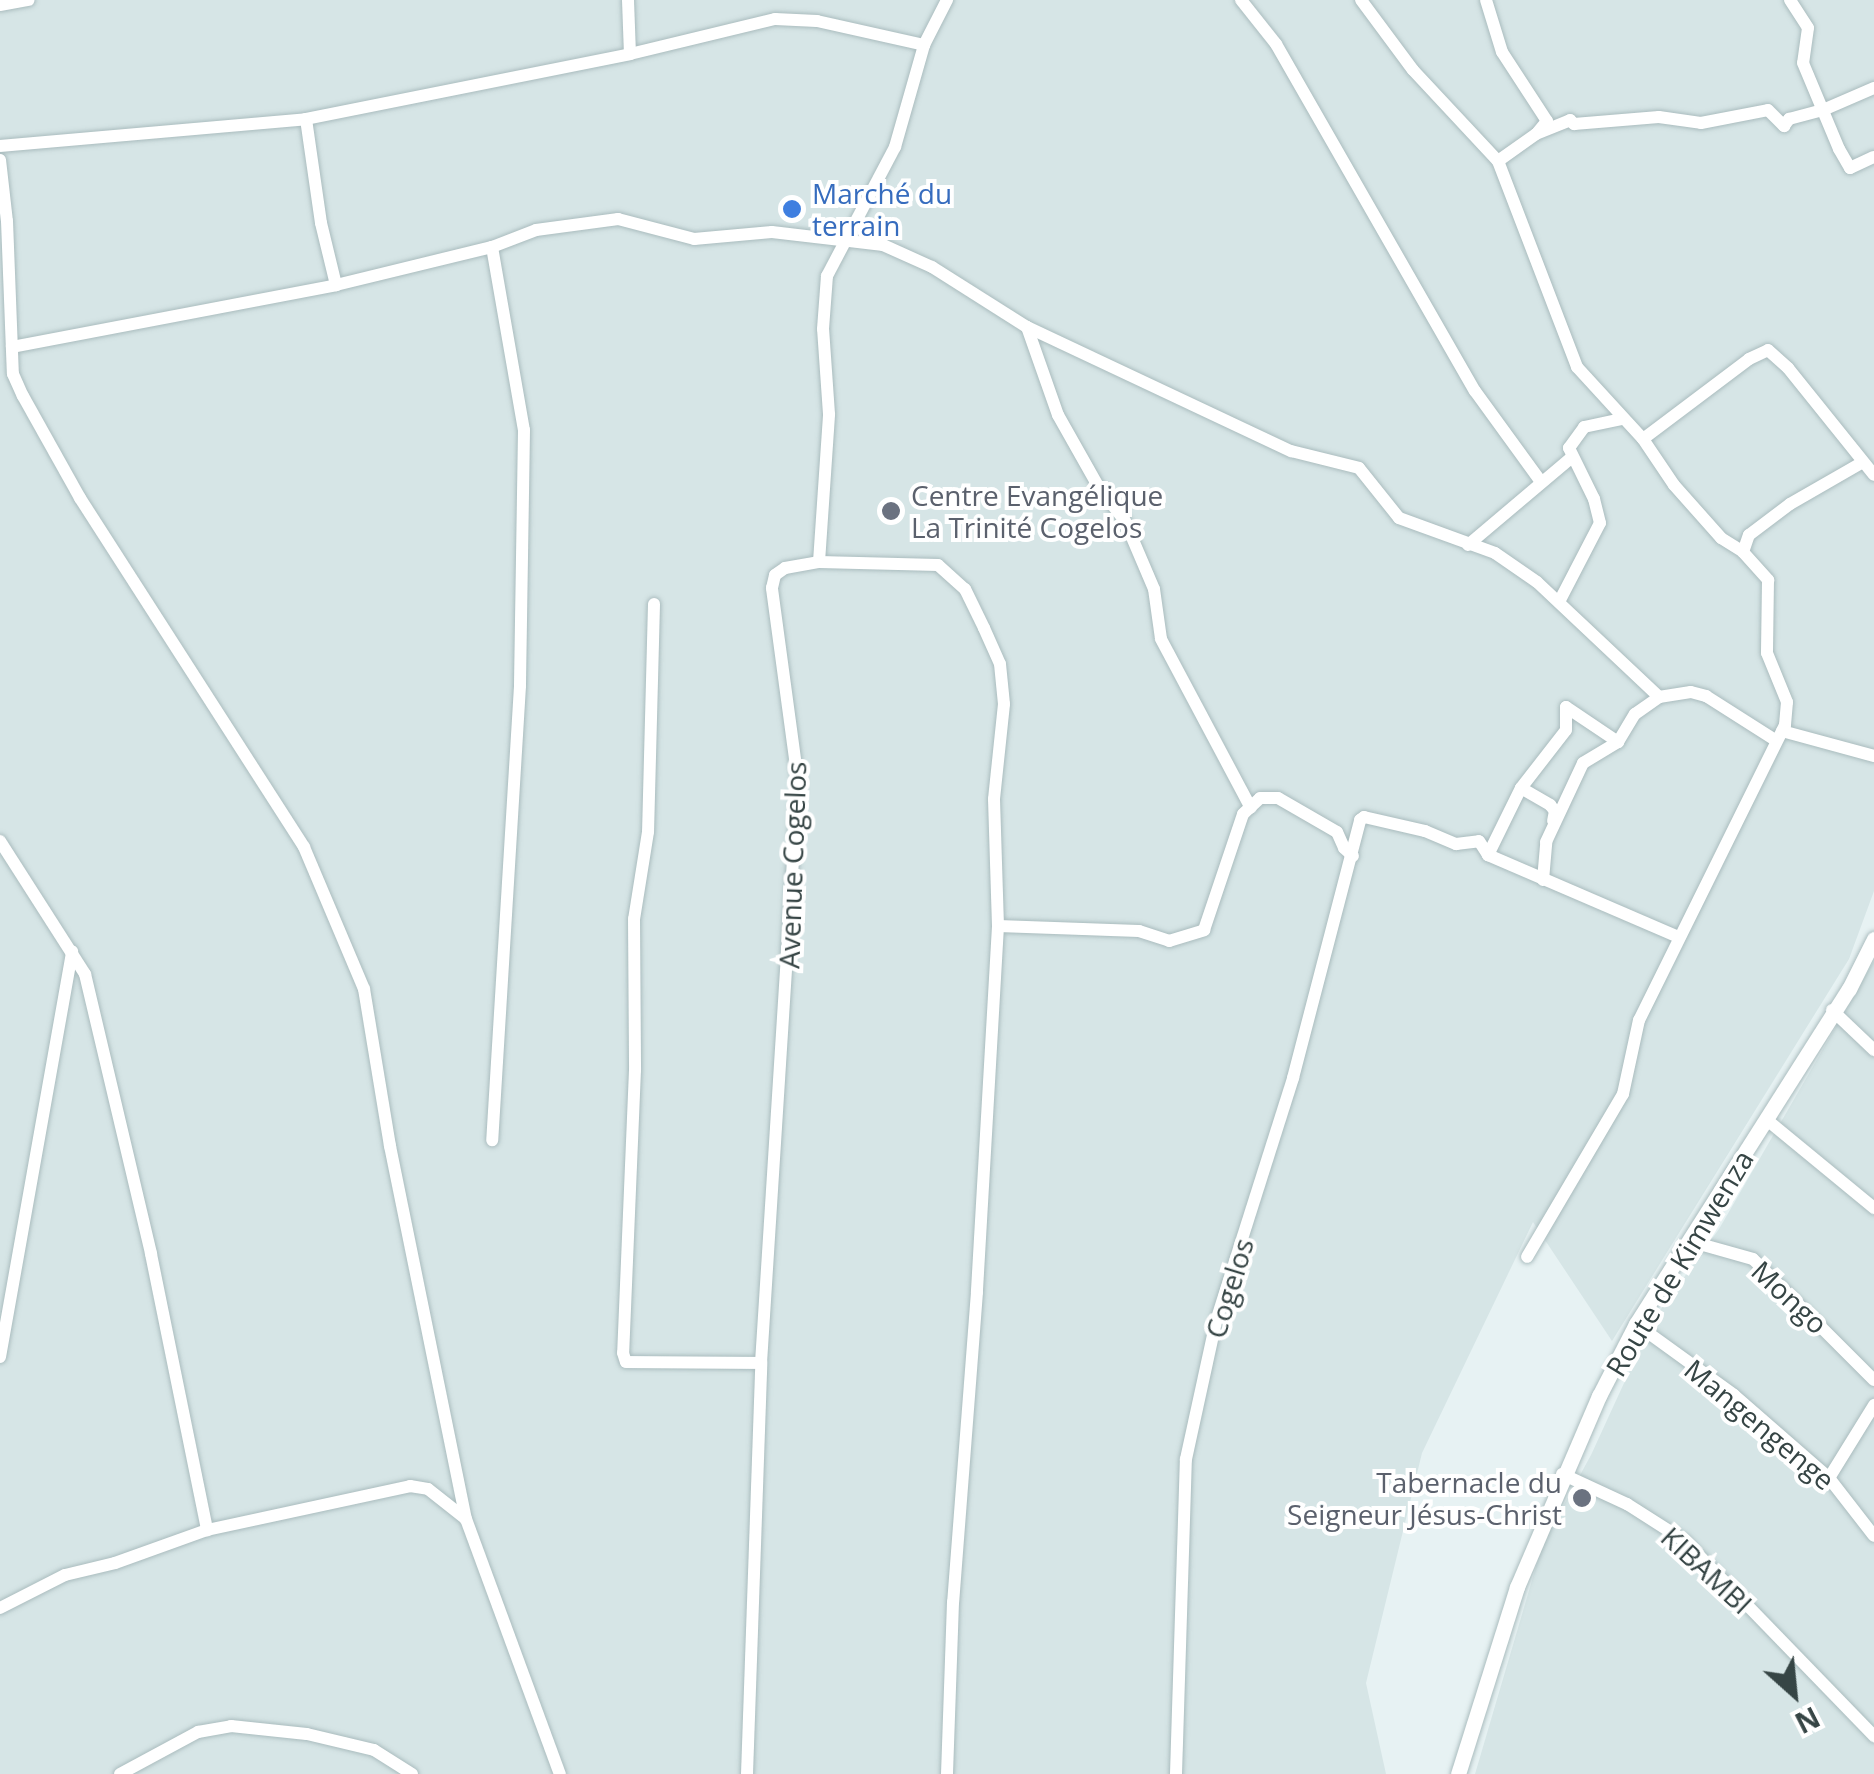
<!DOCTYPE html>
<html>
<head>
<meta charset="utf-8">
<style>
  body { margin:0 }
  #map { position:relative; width:1874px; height:1774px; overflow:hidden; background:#e7f2f3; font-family:"Open Sans",sans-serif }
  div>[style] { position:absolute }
  .residential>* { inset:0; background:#d6e5e6 }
  .roads { filter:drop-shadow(0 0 2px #aabcbe) drop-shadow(0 0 2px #aabcbe) }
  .minor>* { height:12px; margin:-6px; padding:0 6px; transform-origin:6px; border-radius:6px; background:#fff }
  .tertiary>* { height:15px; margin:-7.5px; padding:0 7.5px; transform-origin:7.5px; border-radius:7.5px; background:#fff }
  .dots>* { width:28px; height:28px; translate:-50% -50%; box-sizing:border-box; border:5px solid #fff; border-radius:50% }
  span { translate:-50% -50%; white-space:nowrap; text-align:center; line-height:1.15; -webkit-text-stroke:8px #fff; paint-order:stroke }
  .shop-label { font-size:28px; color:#366cbe }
  .left { translate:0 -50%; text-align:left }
  .worship-label { font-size:28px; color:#5b616d }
  .right { translate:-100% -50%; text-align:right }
  .street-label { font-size:28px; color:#364545 }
  .north { position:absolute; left:1744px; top:1644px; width:100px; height:100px; -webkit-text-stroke:8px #fff; paint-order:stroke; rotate:153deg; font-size:28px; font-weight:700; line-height:40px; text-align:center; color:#364545 }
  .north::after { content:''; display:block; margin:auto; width:35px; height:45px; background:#364545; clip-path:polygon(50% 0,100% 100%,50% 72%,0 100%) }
</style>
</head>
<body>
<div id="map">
  <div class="residential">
    <div style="clip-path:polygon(0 0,1874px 0,1874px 891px,1849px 959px,1612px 1341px,1533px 1222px,1422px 1453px,1366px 1683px,1386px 1774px,0 1774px)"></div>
    <div style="clip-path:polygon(1874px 961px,1874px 1774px,1475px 1774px,1543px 1543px,1591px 1455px,1653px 1320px,1719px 1229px)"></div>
  </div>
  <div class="roads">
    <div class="minor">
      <div style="left:628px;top:0;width:54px;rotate:87.9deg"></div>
      <div style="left:1241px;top:0;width:56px;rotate:51.5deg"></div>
      <div style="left:1276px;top:44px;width:400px;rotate:60.2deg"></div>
      <div style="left:1475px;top:391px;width:112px;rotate:54deg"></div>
      <div style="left:1361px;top:0;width:87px;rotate:53.4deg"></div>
      <div style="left:1413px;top:70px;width:125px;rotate:47deg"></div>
      <div style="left:1498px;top:161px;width:221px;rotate:69deg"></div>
      <div style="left:1577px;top:367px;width:98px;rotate:47.5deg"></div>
      <div style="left:1643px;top:439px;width:55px;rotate:56deg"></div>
      <div style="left:1674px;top:485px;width:71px;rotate:48.4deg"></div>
      <div style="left:1721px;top:538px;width:26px;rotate:32deg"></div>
      <div style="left:1743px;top:552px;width:38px;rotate:48deg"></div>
      <div style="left:1768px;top:580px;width:73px;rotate:90.8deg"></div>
      <div style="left:1767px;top:653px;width:53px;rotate:67.8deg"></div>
      <div style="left:1787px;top:702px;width:23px;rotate:95deg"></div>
      <div style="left:1785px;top:725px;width:329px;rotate:116.3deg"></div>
      <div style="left:1639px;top:1020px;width:76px;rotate:102.2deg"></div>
      <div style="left:1623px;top:1094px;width:189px;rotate:120.5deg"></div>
      <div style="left:1486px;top:0;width:54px;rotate:72.9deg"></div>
      <div style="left:1502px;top:52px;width:82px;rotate:56.9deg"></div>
      <div style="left:1547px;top:121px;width:14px;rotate:129deg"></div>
      <div style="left:1790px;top:0;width:33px;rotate:57deg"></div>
      <div style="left:1808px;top:28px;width:35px;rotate:98deg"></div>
      <div style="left:1803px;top:63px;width:93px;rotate:67.3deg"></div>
      <div style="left:1839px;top:149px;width:22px;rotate:60deg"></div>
      <div style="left:1850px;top:168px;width:26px;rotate:-25deg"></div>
      <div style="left:0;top:5px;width:29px;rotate:-10deg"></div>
      <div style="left:306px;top:119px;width:105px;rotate:81.8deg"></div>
      <div style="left:321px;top:223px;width:64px;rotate:76.4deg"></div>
      <div style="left:0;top:146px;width:307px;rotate:-5deg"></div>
      <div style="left:306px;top:119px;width:330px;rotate:-11.3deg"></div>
      <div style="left:630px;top:54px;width:149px;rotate:-13.6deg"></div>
      <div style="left:775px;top:19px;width:42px;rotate:2.7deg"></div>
      <div style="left:817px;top:21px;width:110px;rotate:12.6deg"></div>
      <div style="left:0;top:160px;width:61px;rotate:83.5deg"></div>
      <div style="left:7px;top:221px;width:153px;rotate:87.8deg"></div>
      <div style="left:13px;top:374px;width:24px;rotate:66deg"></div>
      <div style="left:23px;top:396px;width:117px;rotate:60.8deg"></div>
      <div style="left:80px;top:498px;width:415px;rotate:57.3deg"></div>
      <div style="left:304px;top:847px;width:154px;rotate:67.1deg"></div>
      <div style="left:364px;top:989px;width:159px;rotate:80.6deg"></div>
      <div style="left:390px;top:1146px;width:381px;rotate:78.5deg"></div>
      <div style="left:466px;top:1519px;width:272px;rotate:69.8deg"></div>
      <div style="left:1498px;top:161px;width:47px;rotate:-35.4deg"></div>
      <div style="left:1536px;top:134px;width:37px;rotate:-22deg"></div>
      <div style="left:1570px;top:120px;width:6px;rotate:45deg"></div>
      <div style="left:1574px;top:124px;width:85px;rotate:-4.7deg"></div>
      <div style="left:1659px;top:117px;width:42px;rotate:8.1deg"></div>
      <div style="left:1701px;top:123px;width:68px;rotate:-11deg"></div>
      <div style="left:1768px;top:110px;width:23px;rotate:45deg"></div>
      <div style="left:1784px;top:126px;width:9px;rotate:-54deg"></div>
      <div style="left:1789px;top:119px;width:35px;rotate:-15deg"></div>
      <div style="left:1823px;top:110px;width:56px;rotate:-23.3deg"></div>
      <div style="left:492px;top:247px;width:186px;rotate:80.1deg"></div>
      <div style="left:524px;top:430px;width:256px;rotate:90.9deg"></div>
      <div style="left:520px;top:686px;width:455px;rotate:93.5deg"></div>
      <div style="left:1027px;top:327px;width:93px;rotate:70.6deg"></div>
      <div style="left:1058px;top:415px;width:81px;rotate:60.6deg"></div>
      <div style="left:1098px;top:486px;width:44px;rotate:52.4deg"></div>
      <div style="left:1125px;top:521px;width:74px;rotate:66.9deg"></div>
      <div style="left:1154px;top:589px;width:50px;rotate:82deg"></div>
      <div style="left:1161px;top:639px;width:191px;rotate:62deg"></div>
      <div style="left:12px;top:347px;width:330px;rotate:-10.8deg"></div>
      <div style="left:336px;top:285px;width:161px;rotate:-13.7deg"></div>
      <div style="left:492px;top:247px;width:47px;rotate:-21.1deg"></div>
      <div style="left:536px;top:230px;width:83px;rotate:-7.6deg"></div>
      <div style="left:618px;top:219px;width:79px;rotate:14.7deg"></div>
      <div style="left:694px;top:239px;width:78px;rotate:-5.1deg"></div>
      <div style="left:772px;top:232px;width:112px;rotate:6.7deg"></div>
      <div style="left:883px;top:245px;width:54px;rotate:24.2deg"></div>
      <div style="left:932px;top:267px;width:112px;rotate:32.3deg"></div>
      <div style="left:1027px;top:327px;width:292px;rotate:25.2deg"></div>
      <div style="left:1291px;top:451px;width:70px;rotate:14deg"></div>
      <div style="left:1359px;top:468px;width:64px;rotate:51.3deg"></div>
      <div style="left:1399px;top:518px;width:102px;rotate:20deg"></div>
      <div style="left:1495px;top:553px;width:51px;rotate:34.6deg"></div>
      <div style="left:1537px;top:582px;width:168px;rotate:43.3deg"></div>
      <div style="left:1643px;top:439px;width:133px;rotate:-37deg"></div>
      <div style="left:1749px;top:359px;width:21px;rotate:-25deg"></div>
      <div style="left:1768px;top:350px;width:27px;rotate:42deg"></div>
      <div style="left:1788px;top:368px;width:137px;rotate:51.2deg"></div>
      <div style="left:1468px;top:545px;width:135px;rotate:-40.2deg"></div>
      <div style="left:1743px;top:552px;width:18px;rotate:-71deg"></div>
      <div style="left:1749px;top:535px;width:51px;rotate:-37.1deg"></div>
      <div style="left:1790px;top:504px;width:84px;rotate:-29.9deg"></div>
      <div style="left:819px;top:562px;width:148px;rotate:-86.1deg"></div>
      <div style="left:829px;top:414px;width:85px;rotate:-94deg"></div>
      <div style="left:823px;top:329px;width:53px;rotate:-85.7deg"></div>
      <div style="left:827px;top:276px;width:146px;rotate:-62.2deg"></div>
      <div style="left:895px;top:147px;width:106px;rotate:-74.1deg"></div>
      <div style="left:924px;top:45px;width:51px;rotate:-62.9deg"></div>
      <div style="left:1559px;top:602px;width:89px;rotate:-62.6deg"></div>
      <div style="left:1600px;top:523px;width:25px;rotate:-104deg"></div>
      <div style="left:1594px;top:499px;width:57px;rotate:-116.1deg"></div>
      <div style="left:1569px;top:448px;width:26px;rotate:-54deg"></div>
      <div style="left:1584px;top:427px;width:38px;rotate:-12deg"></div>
      <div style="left:654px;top:604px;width:228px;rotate:91.5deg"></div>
      <div style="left:648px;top:832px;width:88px;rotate:99.1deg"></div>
      <div style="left:634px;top:919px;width:151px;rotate:89.6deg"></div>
      <div style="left:635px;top:1070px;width:283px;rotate:92.4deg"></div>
      <div style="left:623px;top:1353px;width:9px;rotate:72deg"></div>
      <div style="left:626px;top:1362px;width:135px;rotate:0.4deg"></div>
      <div style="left:1566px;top:707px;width:63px;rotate:33.9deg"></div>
      <div style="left:1782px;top:731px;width:95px;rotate:15.2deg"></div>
      <div style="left:1521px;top:788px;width:34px;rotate:30deg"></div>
      <div style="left:1550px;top:805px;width:8px;rotate:50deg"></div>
      <div style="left:1555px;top:811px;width:10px;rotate:101deg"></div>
      <div style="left:0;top:841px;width:158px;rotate:57.4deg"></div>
      <div style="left:85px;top:974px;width:288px;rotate:76.7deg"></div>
      <div style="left:151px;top:1254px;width:282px;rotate:78.5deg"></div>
      <div style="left:1488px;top:855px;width:75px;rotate:-63.8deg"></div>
      <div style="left:1521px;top:788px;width:73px;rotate:-52.2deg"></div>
      <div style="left:1566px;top:730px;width:23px;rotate:-90deg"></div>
      <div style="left:1543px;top:880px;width:38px;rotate:-85deg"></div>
      <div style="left:1546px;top:842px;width:87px;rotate:-64.9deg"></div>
      <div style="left:1583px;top:763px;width:41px;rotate:-31deg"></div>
      <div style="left:1618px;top:742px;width:33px;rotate:-59deg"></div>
      <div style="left:1635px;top:714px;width:29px;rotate:-35deg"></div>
      <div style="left:1659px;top:697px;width:32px;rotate:-9deg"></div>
      <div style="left:1691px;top:692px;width:16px;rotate:15deg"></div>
      <div style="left:1706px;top:696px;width:82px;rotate:32.5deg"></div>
      <div style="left:998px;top:926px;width:141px;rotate:2deg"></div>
      <div style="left:1139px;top:931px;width:32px;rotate:18deg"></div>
      <div style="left:1169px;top:941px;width:37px;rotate:-17deg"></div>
      <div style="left:1204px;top:930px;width:122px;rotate:-71.4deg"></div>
      <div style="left:1243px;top:814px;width:23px;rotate:-43deg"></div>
      <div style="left:1260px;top:798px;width:18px"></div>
      <div style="left:1278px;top:798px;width:68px;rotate:30deg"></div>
      <div style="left:1337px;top:832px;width:17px;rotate:66deg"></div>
      <div style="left:1344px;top:848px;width:12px;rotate:42deg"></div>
      <div style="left:1832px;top:1010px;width:58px;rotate:43.6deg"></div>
      <div style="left:1767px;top:1120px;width:139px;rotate:39.4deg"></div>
      <div style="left:1689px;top:1241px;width:66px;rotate:15.7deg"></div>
      <div style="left:1753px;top:1259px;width:171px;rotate:45deg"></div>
      <div style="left:1636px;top:1324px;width:121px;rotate:35.9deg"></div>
      <div style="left:1734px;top:1395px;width:126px;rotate:41.1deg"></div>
      <div style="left:1829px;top:1478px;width:73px;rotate:52.2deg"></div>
      <div style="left:0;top:1357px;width:412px;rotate:-79.9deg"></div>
      <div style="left:1562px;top:1474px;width:72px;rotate:24.8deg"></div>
      <div style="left:1627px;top:1504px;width:69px;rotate:32.5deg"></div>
      <div style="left:1685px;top:1541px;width:272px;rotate:45.9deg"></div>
      <div style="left:1829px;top:1478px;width:86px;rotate:-58.3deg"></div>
      <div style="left:0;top:1608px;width:73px;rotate:-26.9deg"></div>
      <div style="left:65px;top:1575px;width:51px;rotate:-13.5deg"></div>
      <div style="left:115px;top:1563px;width:98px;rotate:-19.7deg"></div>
      <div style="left:207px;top:1530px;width:208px;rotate:-12.2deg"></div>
      <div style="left:410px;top:1486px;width:18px;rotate:9deg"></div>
      <div style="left:428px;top:1489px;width:48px;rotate:38.3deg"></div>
      <div style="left:120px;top:1774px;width:89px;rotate:-28.3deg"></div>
      <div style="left:198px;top:1732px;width:34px;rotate:-10deg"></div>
      <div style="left:231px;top:1726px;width:76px;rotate:6deg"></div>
      <div style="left:307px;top:1734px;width:69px;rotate:13.4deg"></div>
      <div style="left:374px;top:1750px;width:45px;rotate:32.3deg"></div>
      <div style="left:747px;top:1774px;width:411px;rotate:-88deg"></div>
      <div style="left:761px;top:1363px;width:583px;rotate:-86.36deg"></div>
      <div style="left:798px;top:781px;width:195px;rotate:-97.7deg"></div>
      <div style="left:772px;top:588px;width:13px;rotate:-77deg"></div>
      <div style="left:775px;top:575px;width:12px;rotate:-35deg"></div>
      <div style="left:785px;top:568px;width:35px;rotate:-10deg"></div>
      <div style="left:819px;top:562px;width:119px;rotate:1.4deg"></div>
      <div style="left:938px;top:565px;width:36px;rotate:42deg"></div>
      <div style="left:965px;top:589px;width:43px;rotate:64deg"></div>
      <div style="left:984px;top:628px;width:39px;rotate:66deg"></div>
      <div style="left:1000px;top:664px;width:40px;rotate:84.3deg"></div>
      <div style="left:1004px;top:704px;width:96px;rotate:96deg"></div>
      <div style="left:994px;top:799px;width:127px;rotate:88.2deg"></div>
      <div style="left:998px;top:926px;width:367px;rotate:93.3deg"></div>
      <div style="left:977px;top:1292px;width:311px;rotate:94.4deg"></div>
      <div style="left:953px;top:1602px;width:172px;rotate:92deg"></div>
      <div style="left:1176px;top:1774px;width:315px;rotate:-88.2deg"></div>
      <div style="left:1186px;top:1459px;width:141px;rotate:-77.7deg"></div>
      <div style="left:1216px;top:1321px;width:255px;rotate:-72.4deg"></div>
      <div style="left:1293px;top:1078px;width:267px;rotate:-75.4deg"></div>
      <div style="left:1360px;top:820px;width:5px;rotate:-37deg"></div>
      <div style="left:1364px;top:817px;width:63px;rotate:12.9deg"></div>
      <div style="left:1425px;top:831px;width:34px;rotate:23deg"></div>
      <div style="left:1456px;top:844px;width:23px;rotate:-7deg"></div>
      <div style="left:1479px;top:841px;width:17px;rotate:57deg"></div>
      <div style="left:1488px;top:855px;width:207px;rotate:23.3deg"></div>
    </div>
    <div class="tertiary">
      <div style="left:1458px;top:1774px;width:196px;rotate:-72.5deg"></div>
      <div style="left:1517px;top:1587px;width:208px;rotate:-66.8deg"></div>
      <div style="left:1599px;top:1396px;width:81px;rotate:-62.8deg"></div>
      <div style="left:1636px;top:1324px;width:397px;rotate:-57.6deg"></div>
      <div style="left:1849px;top:989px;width:56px;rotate:-63.4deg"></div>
    </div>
  </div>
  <div class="dots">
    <div style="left:792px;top:209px;background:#3f7fe0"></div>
    <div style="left:891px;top:511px;background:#6b7280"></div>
    <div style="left:1582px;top:1498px;background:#6b7280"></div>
  </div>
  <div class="shop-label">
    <span class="left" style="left:812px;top:209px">Marché du<br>terrain</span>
  </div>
  <div class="worship-label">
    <span class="left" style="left:911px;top:511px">Centre Evangélique<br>La Trinité Cogelos</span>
    <span class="right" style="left:1562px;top:1498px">Tabernacle du<br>Seigneur Jésus-Christ</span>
  </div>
  <div class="street-label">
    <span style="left:792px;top:865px;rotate:-88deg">Avenue Cogelos</span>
    <span style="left:1679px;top:1263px;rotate:-59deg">Route de Kimwenza</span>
    <span style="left:1229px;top:1288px;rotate:-73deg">Cogelos</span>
    <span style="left:1790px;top:1297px;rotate:43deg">Mongo</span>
    <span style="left:1760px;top:1424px;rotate:40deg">Mangengenge</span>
    <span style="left:1707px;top:1570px;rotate:43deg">KIBAMBI</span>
  </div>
  <div class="north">N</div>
</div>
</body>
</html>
